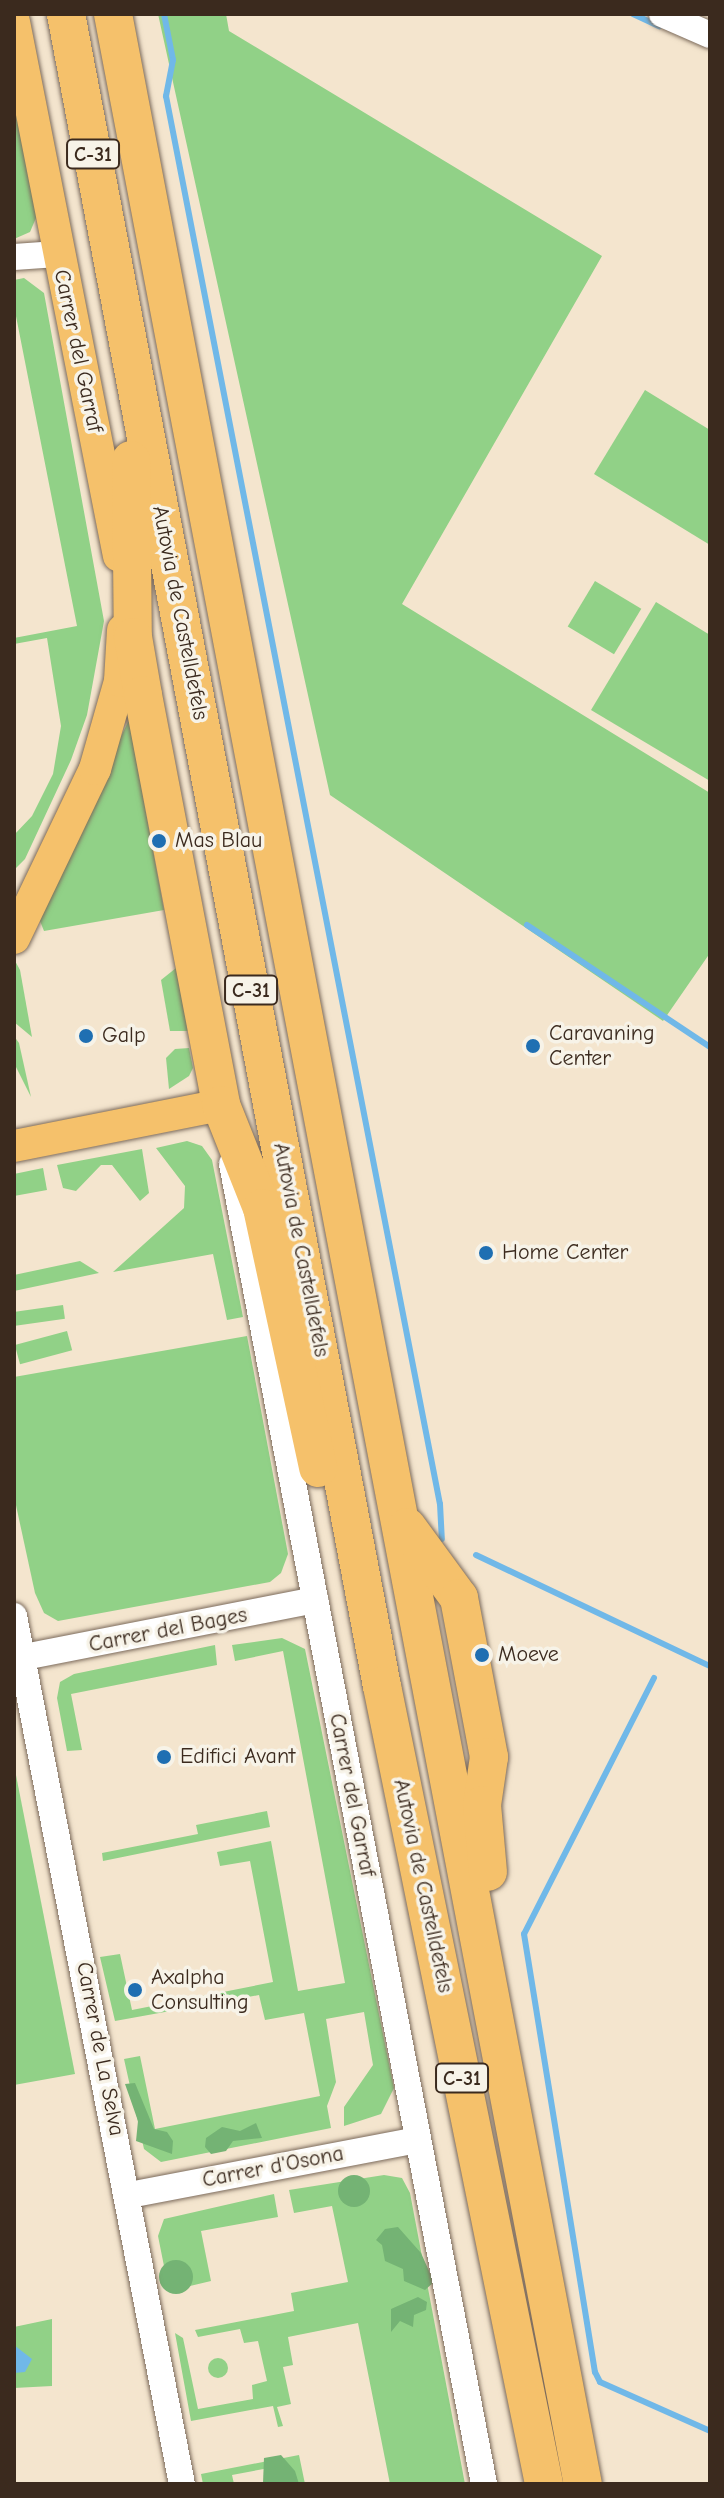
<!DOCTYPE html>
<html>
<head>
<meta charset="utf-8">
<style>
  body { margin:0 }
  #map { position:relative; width:724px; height:2498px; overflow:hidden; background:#f4e5ce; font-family:"Comic Neue",sans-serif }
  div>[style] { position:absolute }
  .green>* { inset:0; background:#91d187; transform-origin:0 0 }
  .round { border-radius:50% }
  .forest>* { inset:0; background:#74b374 }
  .water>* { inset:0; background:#70b8e8 }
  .stream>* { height:6px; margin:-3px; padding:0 3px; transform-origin:3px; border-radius:3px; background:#70b8e8 }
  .roads { filter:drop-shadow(0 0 2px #7c6b5c) drop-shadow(0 0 2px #7c6b5c) }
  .minor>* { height:26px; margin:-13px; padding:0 13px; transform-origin:13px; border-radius:13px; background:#fff }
  .major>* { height:32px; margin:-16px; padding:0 16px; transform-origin:16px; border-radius:16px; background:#f5c16b }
  .highway>* { height:38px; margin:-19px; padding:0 19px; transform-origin:19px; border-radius:19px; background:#f5c16b }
  .dots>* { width:22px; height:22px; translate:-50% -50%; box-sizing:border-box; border:4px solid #f7f3e8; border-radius:50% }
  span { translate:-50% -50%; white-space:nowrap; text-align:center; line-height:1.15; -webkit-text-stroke:7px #f7f3e8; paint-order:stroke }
  .shield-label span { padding:2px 6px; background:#f7f3e8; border:2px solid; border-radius:6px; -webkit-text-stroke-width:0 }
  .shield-label { font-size:20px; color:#3b2a1e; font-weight:700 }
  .street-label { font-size:22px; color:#3b2a1e }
  .poi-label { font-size:22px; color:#3b2a1e }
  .left { translate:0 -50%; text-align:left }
  .frame { position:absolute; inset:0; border:16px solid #3b2a1e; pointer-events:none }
</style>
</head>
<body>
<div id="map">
  <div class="green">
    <div style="clip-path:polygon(158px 14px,226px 14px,229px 31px,602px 256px,402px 604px,710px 793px,710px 953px,663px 1021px,330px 795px)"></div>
    <div style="clip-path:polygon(14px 76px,39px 211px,30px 232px,14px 239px)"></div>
    <div style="clip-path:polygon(24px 278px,44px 293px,104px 621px,87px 715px,71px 760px,25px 859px,14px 870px,14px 835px,32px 816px,53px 774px,61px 726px,47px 638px,14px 644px,14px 638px,77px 626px,14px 306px,14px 280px)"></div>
    <div style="clip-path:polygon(645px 390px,710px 430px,710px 545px,594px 474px)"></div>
    <div style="left:595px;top:581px;width:54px;height:53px;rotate:31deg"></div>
    <div style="clip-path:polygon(656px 602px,710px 635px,710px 781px,591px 710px)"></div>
    <div style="clip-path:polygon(129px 720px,164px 910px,44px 931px,36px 911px)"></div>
    <div style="clip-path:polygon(14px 959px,20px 970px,32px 1037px,14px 1022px)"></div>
    <div style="clip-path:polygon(176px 968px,188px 1031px,170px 1031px,161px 980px)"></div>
    <div style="clip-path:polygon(14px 1036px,19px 1043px,31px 1097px,14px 1063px)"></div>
    <div style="clip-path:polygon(189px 1048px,193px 1068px,189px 1076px,169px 1089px,166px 1058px,175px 1049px)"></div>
    <div style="clip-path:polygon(187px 1141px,202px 1146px,212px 1160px,243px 1317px,227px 1320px,213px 1254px,113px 1272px,184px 1208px,185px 1186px,156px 1148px)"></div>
    <div style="clip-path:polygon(142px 1149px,149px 1193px,140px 1201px,112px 1165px,101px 1165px,76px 1191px,63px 1188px,57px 1165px)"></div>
    <div style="clip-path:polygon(43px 1168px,47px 1190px,14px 1196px,14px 1174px)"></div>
    <div style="clip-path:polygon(80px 1261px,99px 1273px,14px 1291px,14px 1275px)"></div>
    <div style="left:63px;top:1305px;width:14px;height:50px;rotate:82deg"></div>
    <div style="left:67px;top:1331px;width:20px;height:54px;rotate:75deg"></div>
    <div style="clip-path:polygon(247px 1336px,288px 1554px,281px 1573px,270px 1582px,58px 1621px,44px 1613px,35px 1593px,14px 1496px,14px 1377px)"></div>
    <div style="clip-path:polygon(282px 1638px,305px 1649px,394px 2088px,381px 2114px,344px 2126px,344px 2107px,373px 2065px,364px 2012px,326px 2019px,336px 2082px,327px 2106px,331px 2128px,161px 2162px,144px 2149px,124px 2059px,140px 2056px,155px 2129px,320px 2096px,304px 2013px,265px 2020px,259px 1995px,115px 2021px,100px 1957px,120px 1954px,132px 2010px,273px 1982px,250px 1861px,220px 1866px,217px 1852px,271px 1841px,298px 1991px,345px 1983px,283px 1651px,235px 1661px,232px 1645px)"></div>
    <div style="clip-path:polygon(215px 1645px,217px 1665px,71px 1694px,82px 1750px,67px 1751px,57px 1698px,60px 1682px,74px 1674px)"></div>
    <div style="clip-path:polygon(14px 1765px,75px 2074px,14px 2085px)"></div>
    <div style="clip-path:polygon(267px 1811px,270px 1827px,103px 1861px,102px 1853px,198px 1834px,196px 1825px)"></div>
    <div style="clip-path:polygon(384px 2175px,402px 2178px,410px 2193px,465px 2484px,390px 2484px,358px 2323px,288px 2337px,293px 2365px,283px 2367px,291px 2404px,277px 2407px,283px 2426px,278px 2427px,273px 2406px,191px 2421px,175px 2333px,183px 2338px,198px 2409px,253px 2399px,252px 2385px,267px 2381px,258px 2341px,244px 2343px,240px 2329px,198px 2337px,195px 2330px,294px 2311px,291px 2293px,348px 2282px,332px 2206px,294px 2213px,289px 2190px)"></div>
    <div style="clip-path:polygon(274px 2194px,278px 2217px,201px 2231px,211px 2281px,169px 2291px,158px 2236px,164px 2219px)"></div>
    <div style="clip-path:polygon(52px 2319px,52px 2386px,14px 2388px,14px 2327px)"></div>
    <div class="round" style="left:208px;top:2358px;width:20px;height:20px"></div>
    <div style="clip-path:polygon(299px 2455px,305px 2484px,288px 2484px,269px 2468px,232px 2475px,234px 2484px,203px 2484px,201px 2474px)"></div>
  </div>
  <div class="forest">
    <div style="clip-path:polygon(135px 2083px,154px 2129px,167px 2132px,173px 2141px,172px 2154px,136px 2141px,138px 2121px,125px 2084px)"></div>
    <div style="clip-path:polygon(256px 2123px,262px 2138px,233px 2141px,226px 2151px,211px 2154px,205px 2147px,206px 2138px,222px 2127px,240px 2131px)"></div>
    <div class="round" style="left:338px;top:2175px;width:32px;height:32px"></div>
    <div style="clip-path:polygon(398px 2227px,421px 2253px,434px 2282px,425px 2290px,404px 2281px,403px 2269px,385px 2261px,382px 2245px,376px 2240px,385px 2229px)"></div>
    <div class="round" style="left:159px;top:2260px;width:34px;height:34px"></div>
    <div style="clip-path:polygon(418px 2297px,427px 2302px,426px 2310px,414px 2315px,413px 2327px,400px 2321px,391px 2332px,391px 2309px)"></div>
    <div style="clip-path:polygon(281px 2455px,295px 2471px,299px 2484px,263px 2483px,264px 2458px)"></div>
  </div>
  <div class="water">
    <div style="clip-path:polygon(14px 2345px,32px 2359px,25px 2372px,14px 2373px)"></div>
  </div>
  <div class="stream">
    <div style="left:164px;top:14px;width:47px;rotate:78.9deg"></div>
    <div style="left:173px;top:60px;width:37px;rotate:101deg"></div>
    <div style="left:166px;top:96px;width:1434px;rotate:78.99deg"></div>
    <div style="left:440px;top:1504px;width:35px;rotate:87deg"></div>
    <div style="left:633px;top:14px;width:29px;rotate:25deg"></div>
    <div style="left:527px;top:925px;width:220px;rotate:33.7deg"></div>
    <div style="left:476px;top:1555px;width:259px;rotate:25.4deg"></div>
    <div style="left:654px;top:1678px;width:287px;rotate:116.9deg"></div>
    <div style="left:524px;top:1934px;width:444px;rotate:80.8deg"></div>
    <div style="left:595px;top:2372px;width:11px;rotate:63deg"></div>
    <div style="left:600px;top:2382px;width:120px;rotate:24deg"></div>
  </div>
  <div class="roads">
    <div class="minor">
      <div style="left:662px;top:14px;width:52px;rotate:23.6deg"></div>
      <div style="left:14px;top:257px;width:43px;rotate:-4deg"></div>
      <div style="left:232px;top:1164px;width:1344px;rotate:79.19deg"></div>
      <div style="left:14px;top:1616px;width:884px;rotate:79.05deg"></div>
      <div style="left:14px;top:1659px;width:307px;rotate:-11.1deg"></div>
      <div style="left:129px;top:2195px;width:294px;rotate:-10.8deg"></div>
    </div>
    <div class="major">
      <div style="left:14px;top:22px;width:544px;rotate:78.88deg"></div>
      <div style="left:14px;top:938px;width:187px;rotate:-64.4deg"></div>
      <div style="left:95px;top:769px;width:91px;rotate:-74.1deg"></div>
      <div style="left:120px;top:681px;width:51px;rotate:-86.6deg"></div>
      <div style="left:14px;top:1146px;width:211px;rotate:-11.2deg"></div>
    </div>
    <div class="highway">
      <div style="left:66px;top:14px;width:1702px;rotate:79.3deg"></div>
      <div style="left:382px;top:1686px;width:814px;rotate:78.52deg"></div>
      <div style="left:113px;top:14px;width:2514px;rotate:79.23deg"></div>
      <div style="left:131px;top:460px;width:177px;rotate:89.4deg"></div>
      <div style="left:133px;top:637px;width:59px;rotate:80.2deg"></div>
      <div style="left:143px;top:695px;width:417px;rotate:79.2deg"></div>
      <div style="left:221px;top:1105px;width:111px;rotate:68.3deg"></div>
      <div style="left:262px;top:1208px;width:266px;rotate:77.8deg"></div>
      <div style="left:407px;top:1527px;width:88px;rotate:53.8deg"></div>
      <div style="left:459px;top:1598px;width:162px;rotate:79.3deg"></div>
      <div style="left:489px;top:1757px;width:49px;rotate:98.3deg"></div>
      <div style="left:482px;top:1805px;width:67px;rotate:84.9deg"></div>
    </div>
  </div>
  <div class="dots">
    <div style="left:159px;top:841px;background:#1f6fb2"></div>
    <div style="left:86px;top:1036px;background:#1f6fb2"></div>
    <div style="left:533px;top:1046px;background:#1f6fb2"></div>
    <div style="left:486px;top:1253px;background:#1f6fb2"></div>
    <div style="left:482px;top:1655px;background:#1f6fb2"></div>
    <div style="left:164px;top:1757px;background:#1f6fb2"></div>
    <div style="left:135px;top:1990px;background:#1f6fb2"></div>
  </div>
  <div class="shield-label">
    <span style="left:93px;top:154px">C-31</span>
    <span style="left:251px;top:990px">C-31</span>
    <span style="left:462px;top:2078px">C-31</span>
  </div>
  <div class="street-label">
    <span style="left:78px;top:351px;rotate:78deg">Carrer del Garraf</span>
    <span style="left:180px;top:613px;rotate:79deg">Autovia de Castelldefels</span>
    <span style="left:301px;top:1250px;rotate:79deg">Autovia de Castelldefels</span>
    <span style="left:168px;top:1630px;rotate:-11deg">Carrer del Bages</span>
    <span style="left:352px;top:1795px;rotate:79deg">Carrer del Garraf</span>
    <span style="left:423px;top:1886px;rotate:78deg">Autovia de Castelldefels</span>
    <span style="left:100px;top:2049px;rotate:79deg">Carrer de La Selva</span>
    <span style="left:273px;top:2167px;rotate:-11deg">Carrer d'Osona</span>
  </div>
  <div class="poi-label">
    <span class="left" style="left:175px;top:841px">Mas Blau</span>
    <span class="left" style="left:549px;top:1046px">Caravaning<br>Center</span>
    <span class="left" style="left:102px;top:1036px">Galp</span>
    <span class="left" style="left:502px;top:1253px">Home Center</span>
    <span class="left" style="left:498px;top:1655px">Moeve</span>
    <span class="left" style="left:180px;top:1757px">Edifici Avant</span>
    <span class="left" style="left:151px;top:1990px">Axalpha<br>Consulting</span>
  </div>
  <div class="frame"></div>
</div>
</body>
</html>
